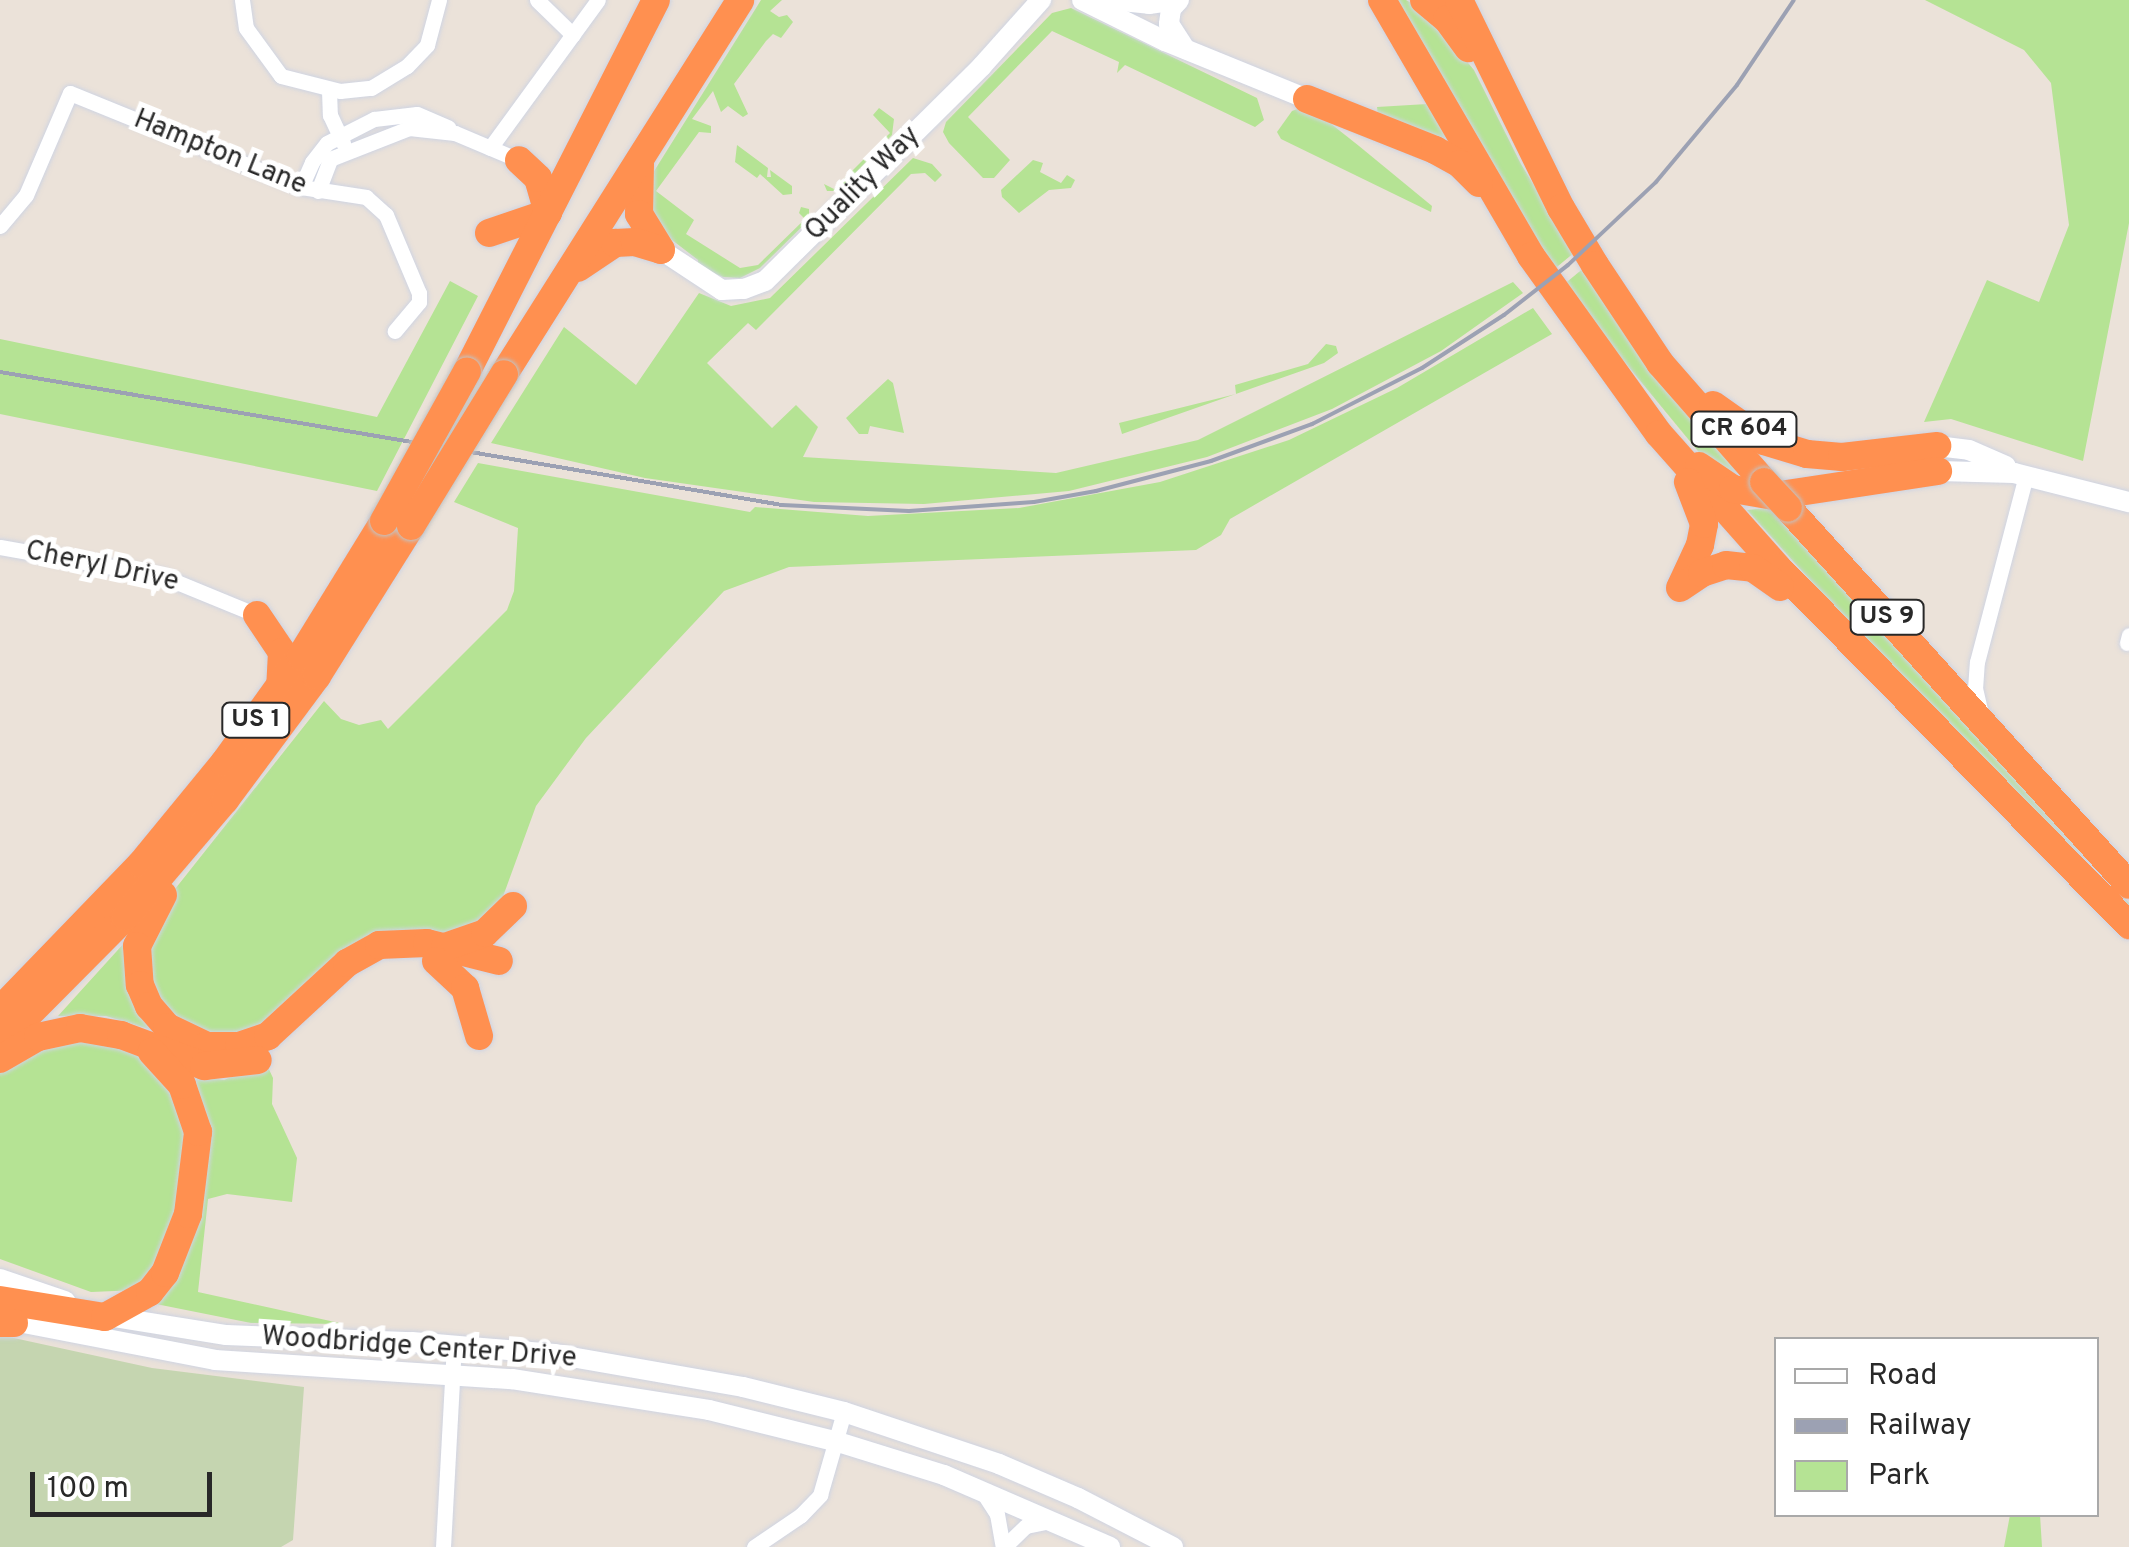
<!DOCTYPE html>
<html>
<head>
<meta charset="utf-8">
<style>
  body { margin:0 }
  #map { position:relative; width:2129px; height:1547px; overflow:hidden; background:#ebe2d9; font-family:Overpass,sans-serif }
  div>[style] { position:absolute }
  .green>* { inset:0; background:#b5e394 }
  .cemetery>* { inset:0; background:#c5d5b0 }
  .roads { filter:drop-shadow(0 0 2px #cfd4e2) drop-shadow(0 0 2px #cfd4e2) }
  .street>* { height:15px; margin:-7.5px; padding:0 7.5px; transform-origin:7.5px; border-radius:7.5px; background:#fff }
  .secondary>* { height:20px; margin:-10px; padding:0 10px; transform-origin:10px; border-radius:10px; background:#fff }
  .highway>* { height:28px; margin:-14px; padding:0 14px; transform-origin:14px; border-radius:14px; background:#ff9050 }
  .rail>* { height:4px; margin:-2px; padding:0 2px; transform-origin:2px; border-radius:2px; background:#9ca1b3 }
  .bridges { filter:drop-shadow(0 0 2px #c3c3c3) drop-shadow(0 0 2px #c3c3c3) }
  .highway-bridge>* { height:28px; margin:-14px; padding:0 14px; transform-origin:14px; border-radius:14px; background:#ff9050 }
  span { translate:-50% -50%; white-space:nowrap; text-align:center; line-height:1.15; -webkit-text-stroke:10px #fff; paint-order:stroke }
  .shield-label span { padding:2px 8px; background:#fff; border:2px solid; border-radius:8px; -webkit-text-stroke-width:0 }
  .shield-label { font-size:25px; color:#282828; font-weight:700 }
  .street-label { font-size:28px; color:#282828 }
  .legend { position:absolute; left:1774px; top:1337px; width:325px; height:180px; box-sizing:border-box; background:#fff; border:2px solid #a9a9a9; margin:0; padding:12px 18px; list-style:none; font-size:30px; color:#282828 }
  .legend li { display:flex; align-items:center; gap:20px; height:50px }
  .legend b { width:50px; border:2px solid #a9a9a9 }
  .scale { position:absolute; left:30px; top:1472px; width:182px; height:45px; box-sizing:border-box; border:5px solid #282828; border-top:0; padding-left:12px; font-size:30px; line-height:35px; white-space:nowrap; color:#282828; -webkit-text-stroke:8px #fff; paint-order:stroke }
</style>
</head>
<body>
<div id="map">
  <div class="green">
    <div style="clip-path:polygon(761px 0,782px 0,770px 11px,779px 17px,787px 15px,793px 22px,781px 38px,773px 34px,766px 41px,734px 84px,748px 114px,743px 117px,728px 106px,721px 112px,713px 91px,692px 119px,711px 126px,711px 133px,699px 132px,656px 191px,694px 220px,686px 234px,740px 268px,758px 265px,805px 219px,799px 213px,801px 207px,809px 209px,809px 220px,760px 268px,740px 278px,723px 277px,698px 266px,698px 260px,646px 220px,646px 184px)"></div>
    <div style="clip-path:polygon(1394px 0,1406px 0,1425px 11px,1474px 70px,1521px 164px,1575px 252px,1552px 271px)"></div>
    <div style="clip-path:polygon(1925px 0,2129px 0,2129px 223px,2083px 461px,1951px 419px,1924px 422px,1987px 280px,2039px 302px,2069px 225px,2051px 83px,2024px 50px)"></div>
    <div style="clip-path:polygon(1071px 8px,1257px 98px,1264px 120px,1255px 127px,1125px 65px,1117px 73px,1119px 62px,1052px 31px,968px 117px,1010px 160px,994px 178px,983px 178px,949px 143px,943px 132px,946px 122px,1052px 13px)"></div>
    <div style="clip-path:polygon(1427px 104px,1458px 155px,1378px 116px,1377px 107px)"></div>
    <div style="clip-path:polygon(879px 108px,894px 119px,892px 135px,838px 191px,827px 191px,824px 184px,834px 189px,890px 133px,873px 115px)"></div>
    <div style="clip-path:polygon(1300px 108px,1325px 119px,1359px 146px,1432px 206px,1431px 212px,1281px 139px,1277px 132px,1292px 111px)"></div>
    <div style="clip-path:polygon(737px 145px,768px 168px,767px 177px,771px 177px,770px 170px,792px 186px,792px 194px,783px 195px,760px 174px,757px 178px,735px 162px)"></div>
    <div style="clip-path:polygon(913px 158px,932px 164px,942px 175px,935px 182px,925px 173px,911px 174px,756px 330px,748px 323px,707px 363px,772px 428px,796px 405px,818px 427px,803px 457px,1056px 473px,1198px 440px,1513px 282px,1523px 293px,1441px 351px,1332px 409px,1207px 457px,1069px 491px,924px 504px,814px 502px,645px 478px,491px 443px,564px 327px,636px 385px,699px 293px,731px 306px,770px 298px)"></div>
    <div style="clip-path:polygon(1033px 160px,1043px 163px,1040px 172px,1061px 183px,1067px 175px,1075px 180px,1071px 188px,1049px 190px,1019px 213px,1002px 197px,1001px 190px)"></div>
    <div style="clip-path:polygon(1585px 267px,1758px 486px,1716px 473px,1562px 286px)"></div>
    <div style="clip-path:polygon(450px 281px,478px 296px,377px 491px,0 414px,0 339px,377px 417px)"></div>
    <div style="clip-path:polygon(1533px 308px,1552px 334px,1230px 519px,1221px 535px,1196px 550px,789px 567px,724px 591px,586px 738px,536px 806px,501px 902px,473px 934px,401px 935px,238px 1040px,188px 1030px,149px 991px,146px 944px,164px 903px,324px 701px,341px 719px,359px 725px,381px 720px,388px 729px,507px 610px,514px 591px,518px 528px,454px 502px,478px 463px,750px 512px,755px 507px,868px 516px,1019px 508px,1160px 482px,1289px 440px,1397px 388px)"></div>
    <div style="clip-path:polygon(1326px 344px,1336px 346px,1338px 353px,1324px 363px,1122px 434px,1119px 423px,1236px 394px,1235px 385px,1308px 364px)"></div>
    <div style="clip-path:polygon(888px 379px,893px 383px,904px 433px,870px 426px,868px 434px,859px 434px,846px 418px)"></div>
    <div style="clip-path:polygon(1777px 507px,2129px 903px,2129px 913px,1893px 672px,1747px 510px)"></div>
    <div style="clip-path:polygon(135px 931px,140px 1012px,243px 1058px,106px 1016px,58px 1016px)"></div>
    <div style="clip-path:polygon(57px 1036px,144px 1052px,175px 1084px,192px 1135px,170px 1252px,139px 1290px,91px 1292px,0 1259px,0 1072px)"></div>
    <div style="clip-path:polygon(266px 1063px,273px 1078px,272px 1104px,297px 1158px,292px 1202px,227px 1194px,208px 1199px,198px 1292px,344px 1324px,251px 1323px,151px 1303px,205px 1181px,206px 1111px,186px 1074px,224px 1080px)"></div>
    <div style="clip-path:polygon(2010px 1515px,2040px 1515px,2042px 1547px,2004px 1547px)"></div>
  </div>
  <div class="cemetery">
    <div style="clip-path:polygon(0 1335px,152px 1368px,304px 1387px,293px 1540px,281px 1547px,0 1547px)"></div>
  </div>
  <div class="roads">
    <div class="street">
      <div style="left:242px;top:0;width:28px;rotate:82deg"></div>
      <div style="left:246px;top:28px;width:59px;rotate:53.9deg"></div>
      <div style="left:281px;top:76px;width:61px;rotate:14.3deg"></div>
      <div style="left:340px;top:91px;width:31px;rotate:-6deg"></div>
      <div style="left:371px;top:88px;width:42px;rotate:-31.4deg"></div>
      <div style="left:407px;top:66px;width:29px;rotate:-46deg"></div>
      <div style="left:427px;top:45px;width:47px;rotate:-75.1deg"></div>
      <div style="left:537px;top:0;width:50px;rotate:44.2deg"></div>
      <div style="left:329px;top:90px;width:25px;rotate:88deg"></div>
      <div style="left:330px;top:115px;width:31px;rotate:65deg"></div>
      <div style="left:490px;top:148px;width:183px;rotate:-53.9deg"></div>
      <div style="left:301px;top:187px;width:27px;rotate:-66deg"></div>
      <div style="left:312px;top:162px;width:24px;rotate:-52deg"></div>
      <div style="left:327px;top:143px;width:53px;rotate:-27.1deg"></div>
      <div style="left:374px;top:119px;width:43px;rotate:-6.6deg"></div>
      <div style="left:417px;top:114px;width:34px;rotate:23deg"></div>
      <div style="left:318px;top:191px;width:34px;rotate:-69deg"></div>
      <div style="left:330px;top:159px;width:85px;rotate:-21.4deg"></div>
      <div style="left:409px;top:128px;width:46px;rotate:6.2deg"></div>
      <div style="left:455px;top:133px;width:69px;rotate:22.9deg"></div>
      <div style="left:0;top:226px;width:40px;rotate:-50deg"></div>
      <div style="left:26px;top:195px;width:111px;rotate:-66.7deg"></div>
      <div style="left:70px;top:93px;width:249px;rotate:22.1deg"></div>
      <div style="left:301px;top:187px;width:66px;rotate:8.7deg"></div>
      <div style="left:366px;top:197px;width:27px;rotate:42deg"></div>
      <div style="left:386px;top:215px;width:85px;rotate:67.1deg"></div>
      <div style="left:419px;top:293px;width:9px;rotate:90deg"></div>
      <div style="left:419px;top:302px;width:38px;rotate:130deg"></div>
      <div style="left:0;top:547px;width:165px;rotate:10.1deg"></div>
      <div style="left:162px;top:576px;width:103px;rotate:22.3deg"></div>
      <div style="left:2127px;top:643px;width:8px;rotate:-76deg"></div>
      <div style="left:1981px;top:714px;width:26px;rotate:-103deg"></div>
      <div style="left:1975px;top:689px;width:27px;rotate:-86deg"></div>
      <div style="left:1977px;top:662px;width:193px;rotate:-75.3deg"></div>
      <div style="left:982px;top:1491px;width:27px;rotate:57deg"></div>
      <div style="left:997px;top:1514px;width:34px;rotate:80deg"></div>
      <div style="left:443px;top:1547px;width:203px;rotate:-86.9deg"></div>
      <div style="left:754px;top:1547px;width:57px;rotate:-34.2deg"></div>
      <div style="left:801px;top:1515px;width:28px;rotate:-46deg"></div>
      <div style="left:820px;top:1495px;width:86px;rotate:-73.9deg"></div>
      <div style="left:1004px;top:1547px;width:30px;rotate:-44deg"></div>
      <div style="left:1026px;top:1526px;width:25px;rotate:-12deg"></div>
    </div>
    <div class="secondary">
      <div style="left:1082px;top:0;width:93px;rotate:26.3deg"></div>
      <div style="left:1165px;top:41px;width:153px;rotate:22.2deg"></div>
      <div style="left:1112px;top:0;width:37px;rotate:6deg"></div>
      <div style="left:1149px;top:4px;width:28px;rotate:-8deg"></div>
      <div style="left:1179px;top:0;width:12px;rotate:132deg"></div>
      <div style="left:1171px;top:9px;width:15px;rotate:98deg"></div>
      <div style="left:1169px;top:24px;width:30px;rotate:57deg"></div>
      <div style="left:661px;top:250px;width:73px;rotate:33.3deg"></div>
      <div style="left:722px;top:290px;width:22px;rotate:-3deg"></div>
      <div style="left:744px;top:289px;width:22px;rotate:-21deg"></div>
      <div style="left:765px;top:281px;width:305px;rotate:-44.7deg"></div>
      <div style="left:982px;top:66px;width:89px;rotate:-48.2deg"></div>
      <div style="left:1937px;top:446px;width:32px;rotate:7deg"></div>
      <div style="left:1969px;top:450px;width:40px;rotate:23.4deg"></div>
      <div style="left:1938px;top:471px;width:76px;rotate:1.5deg"></div>
      <div style="left:2014px;top:473px;width:119px;rotate:14.2deg"></div>
      <div style="left:0;top:1279px;width:69px;rotate:18.7deg"></div>
      <div style="left:101px;top:1315px;width:127px;rotate:9.1deg"></div>
      <div style="left:226px;top:1335px;width:186px;rotate:2.2deg"></div>
      <div style="left:412px;top:1342px;width:143px;rotate:4.8deg"></div>
      <div style="left:554px;top:1354px;width:192px;rotate:9.9deg"></div>
      <div style="left:743px;top:1387px;width:104px;rotate:13.9deg"></div>
      <div style="left:844px;top:1412px;width:163px;rotate:18.5deg"></div>
      <div style="left:999px;top:1464px;width:86px;rotate:23.3deg"></div>
      <div style="left:1078px;top:1498px;width:107px;rotate:27.3deg"></div>
      <div style="left:3px;top:1319px;width:216px;rotate:10.9deg"></div>
      <div style="left:215px;top:1360px;width:298px;rotate:3.7deg"></div>
      <div style="left:512px;top:1379px;width:199px;rotate:8.9deg"></div>
      <div style="left:709px;top:1410px;width:133px;rotate:13.9deg"></div>
      <div style="left:838px;top:1442px;width:111px;rotate:17.3deg"></div>
      <div style="left:944px;top:1475px;width:181px;rotate:23.4deg"></div>
    </div>
    <div class="highway">
      <div style="left:1382px;top:0;width:296px;rotate:59.8deg"></div>
      <div style="left:1531px;top:256px;width:219px;rotate:54.3deg"></div>
      <div style="left:1659px;top:434px;width:179px;rotate:48.4deg"></div>
      <div style="left:1778px;top:568px;width:501px;rotate:45.49deg"></div>
      <div style="left:1424px;top:0;width:30px;rotate:40deg"></div>
      <div style="left:1447px;top:19px;width:36px;rotate:54deg"></div>
      <div style="left:1459px;top:0;width:232px;rotate:63.9deg"></div>
      <div style="left:1561px;top:208px;width:66px;rotate:59.2deg"></div>
      <div style="left:1595px;top:265px;width:118px;rotate:56.4deg"></div>
      <div style="left:1660px;top:363px;width:158px;rotate:48.8deg"></div>
      <div style="left:1307px;top:99px;width:138px;rotate:21.7deg"></div>
      <div style="left:1435px;top:150px;width:29px;rotate:29deg"></div>
      <div style="left:1460px;top:164px;width:27px;rotate:45deg"></div>
      <div style="left:640px;top:164px;width:50px;rotate:91.1deg"></div>
      <div style="left:639px;top:214px;width:42px;rotate:58.6deg"></div>
      <div style="left:489px;top:233px;width:62px;rotate:-18.7deg"></div>
      <div style="left:548px;top:213px;width:36px;rotate:-106deg"></div>
      <div style="left:538px;top:178px;width:26px;rotate:-137deg"></div>
      <div style="left:578px;top:268px;width:45px;rotate:-34deg"></div>
      <div style="left:615px;top:243px;width:20px;rotate:-3deg"></div>
      <div style="left:635px;top:242px;width:27px;rotate:17deg"></div>
      <div style="left:467px;top:371px;width:416px;rotate:-63deg"></div>
      <div style="left:504px;top:374px;width:442px;rotate:-57.7deg"></div>
      <div style="left:1713px;top:405px;width:62px;rotate:35.2deg"></div>
      <div style="left:1764px;top:441px;width:45px;rotate:16.8deg"></div>
      <div style="left:1807px;top:454px;width:35px;rotate:5deg"></div>
      <div style="left:1842px;top:457px;width:96px;rotate:-6.6deg"></div>
      <div style="left:1699px;top:466px;width:41px;rotate:34.1deg"></div>
      <div style="left:1733px;top:489px;width:41px;rotate:9.9deg"></div>
      <div style="left:1773px;top:496px;width:167px;rotate:-8.6deg"></div>
      <div style="left:1788px;top:508px;width:508px;rotate:47.87deg"></div>
      <div style="left:1681px;top:586px;width:45px;rotate:-65.1deg"></div>
      <div style="left:1700px;top:545px;width:21px;rotate:-79deg"></div>
      <div style="left:1704px;top:524px;width:45px;rotate:-110.9deg"></div>
      <div style="left:1680px;top:588px;width:27px;rotate:-34deg"></div>
      <div style="left:1702px;top:573px;width:25px;rotate:-18deg"></div>
      <div style="left:1726px;top:565px;width:27px;rotate:6deg"></div>
      <div style="left:1753px;top:568px;width:33px;rotate:35deg"></div>
      <div style="left:257px;top:615px;width:45px;rotate:56deg"></div>
      <div style="left:282px;top:652px;width:33px;rotate:93deg"></div>
      <div style="left:163px;top:895px;width:57px;rotate:117deg"></div>
      <div style="left:137px;top:946px;width:39px;rotate:86deg"></div>
      <div style="left:140px;top:985px;width:23px;rotate:67deg"></div>
      <div style="left:149px;top:1006px;width:28px;rotate:49deg"></div>
      <div style="left:167px;top:1027px;width:44px;rotate:25.4deg"></div>
      <div style="left:207px;top:1046px;width:32px"></div>
      <div style="left:239px;top:1046px;width:31px;rotate:-19deg"></div>
      <div style="left:268px;top:1036px;width:108px;rotate:-42.7deg"></div>
      <div style="left:347px;top:963px;width:37px;rotate:-29deg"></div>
      <div style="left:379px;top:945px;width:48px;rotate:-2.4deg"></div>
      <div style="left:427px;top:943px;width:74px;rotate:14deg"></div>
      <div style="left:445px;top:947px;width:42px;rotate:-19.3deg"></div>
      <div style="left:485px;top:933px;width:39px;rotate:-44deg"></div>
      <div style="left:436px;top:961px;width:40px;rotate:43deg"></div>
      <div style="left:465px;top:988px;width:50px;rotate:73.7deg"></div>
      <div style="left:0;top:1010px;width:203px;rotate:-46deg"></div>
      <div style="left:141px;top:864px;width:131px;rotate:-50.6deg"></div>
      <div style="left:224px;top:763px;width:132px;rotate:-54.3deg"></div>
      <div style="left:301px;top:656px;width:158px;rotate:-58.4deg"></div>
      <div style="left:0;top:1043px;width:177px;rotate:-45.2deg"></div>
      <div style="left:125px;top:917px;width:154px;rotate:-49.5deg"></div>
      <div style="left:225px;top:800px;width:154px;rotate:-53.4deg"></div>
      <div style="left:317px;top:676px;width:177px;rotate:-57.9deg"></div>
      <div style="left:0;top:1059px;width:44px;rotate:-30.1deg"></div>
      <div style="left:38px;top:1037px;width:43px;rotate:-12.1deg"></div>
      <div style="left:80px;top:1028px;width:42px;rotate:9.7deg"></div>
      <div style="left:121px;top:1035px;width:89px;rotate:20.5deg"></div>
      <div style="left:204px;top:1066px;width:54px;rotate:-6.3deg"></div>
      <div style="left:0;top:1300px;width:106px;rotate:9.2deg"></div>
      <div style="left:105px;top:1317px;width:51px;rotate:-29.1deg"></div>
      <div style="left:150px;top:1292px;width:24px;rotate:-52deg"></div>
      <div style="left:165px;top:1273px;width:63px;rotate:-68.7deg"></div>
      <div style="left:188px;top:1214px;width:83px;rotate:-83deg"></div>
      <div style="left:198px;top:1132px;width:50px;rotate:-108.8deg"></div>
      <div style="left:182px;top:1085px;width:45px;rotate:-132.3deg"></div>
      <div style="left:0;top:1323px;width:14px"></div>
    </div>
  </div>
  <div class="rail">
    <div style="left:0;top:372px;width:793px;rotate:9.65deg"></div>
    <div style="left:782px;top:505px;width:127px;rotate:2.7deg"></div>
    <div style="left:909px;top:511px;width:125px;rotate:-4.1deg"></div>
    <div style="left:1034px;top:502px;width:63px;rotate:-10.1deg"></div>
    <div style="left:1096px;top:491px;width:119px;rotate:-14.6deg"></div>
    <div style="left:1211px;top:461px;width:108px;rotate:-20.1deg"></div>
    <div style="left:1312px;top:424px;width:123px;rotate:-27deg"></div>
    <div style="left:1422px;top:368px;width:98px;rotate:-32.9deg"></div>
    <div style="left:1504px;top:315px;width:81px;rotate:-38deg"></div>
    <div style="left:1568px;top:265px;width:121px;rotate:-43.3deg"></div>
    <div style="left:1656px;top:182px;width:126px;rotate:-50.1deg"></div>
    <div style="left:1737px;top:85px;width:102px;rotate:-56.2deg"></div>
  </div>
  <div class="bridges">
    <div class="highway-bridge">
      <div style="left:1764px;top:482px;width:35px;rotate:47deg"></div>
      <div style="left:384px;top:521px;width:171px;rotate:-61deg"></div>
      <div style="left:411px;top:526px;width:178px;rotate:-58.5deg"></div>
    </div>
  </div>
  <div class="shield-label">
    <span style="left:1744px;top:429px">CR 604</span>
    <span style="left:1887px;top:617px">US 9</span>
    <span style="left:256px;top:720px">US 1</span>
  </div>
  <div class="street-label">
    <span style="left:220px;top:153px;rotate:22deg">Hampton Lane</span>
    <span style="left:863px;top:184px;rotate:-45deg">Quality Way</span>
    <span style="left:102px;top:567px;rotate:12deg">Cheryl Drive</span>
    <span style="left:419px;top:1348px;rotate:4deg">Woodbridge Center Drive</span>
  </div>
  <ul class="legend">
  <li><b style="height:12px;background:#fff"></b>Road</li>
  <li><b style="height:12px;background:#9ca1b3"></b>Railway</li>
  <li><b style="height:28px;background:#b5e394"></b>Park</li>
  </ul>
  <div class="scale">100 m</div>
</div>
</body>
</html>
